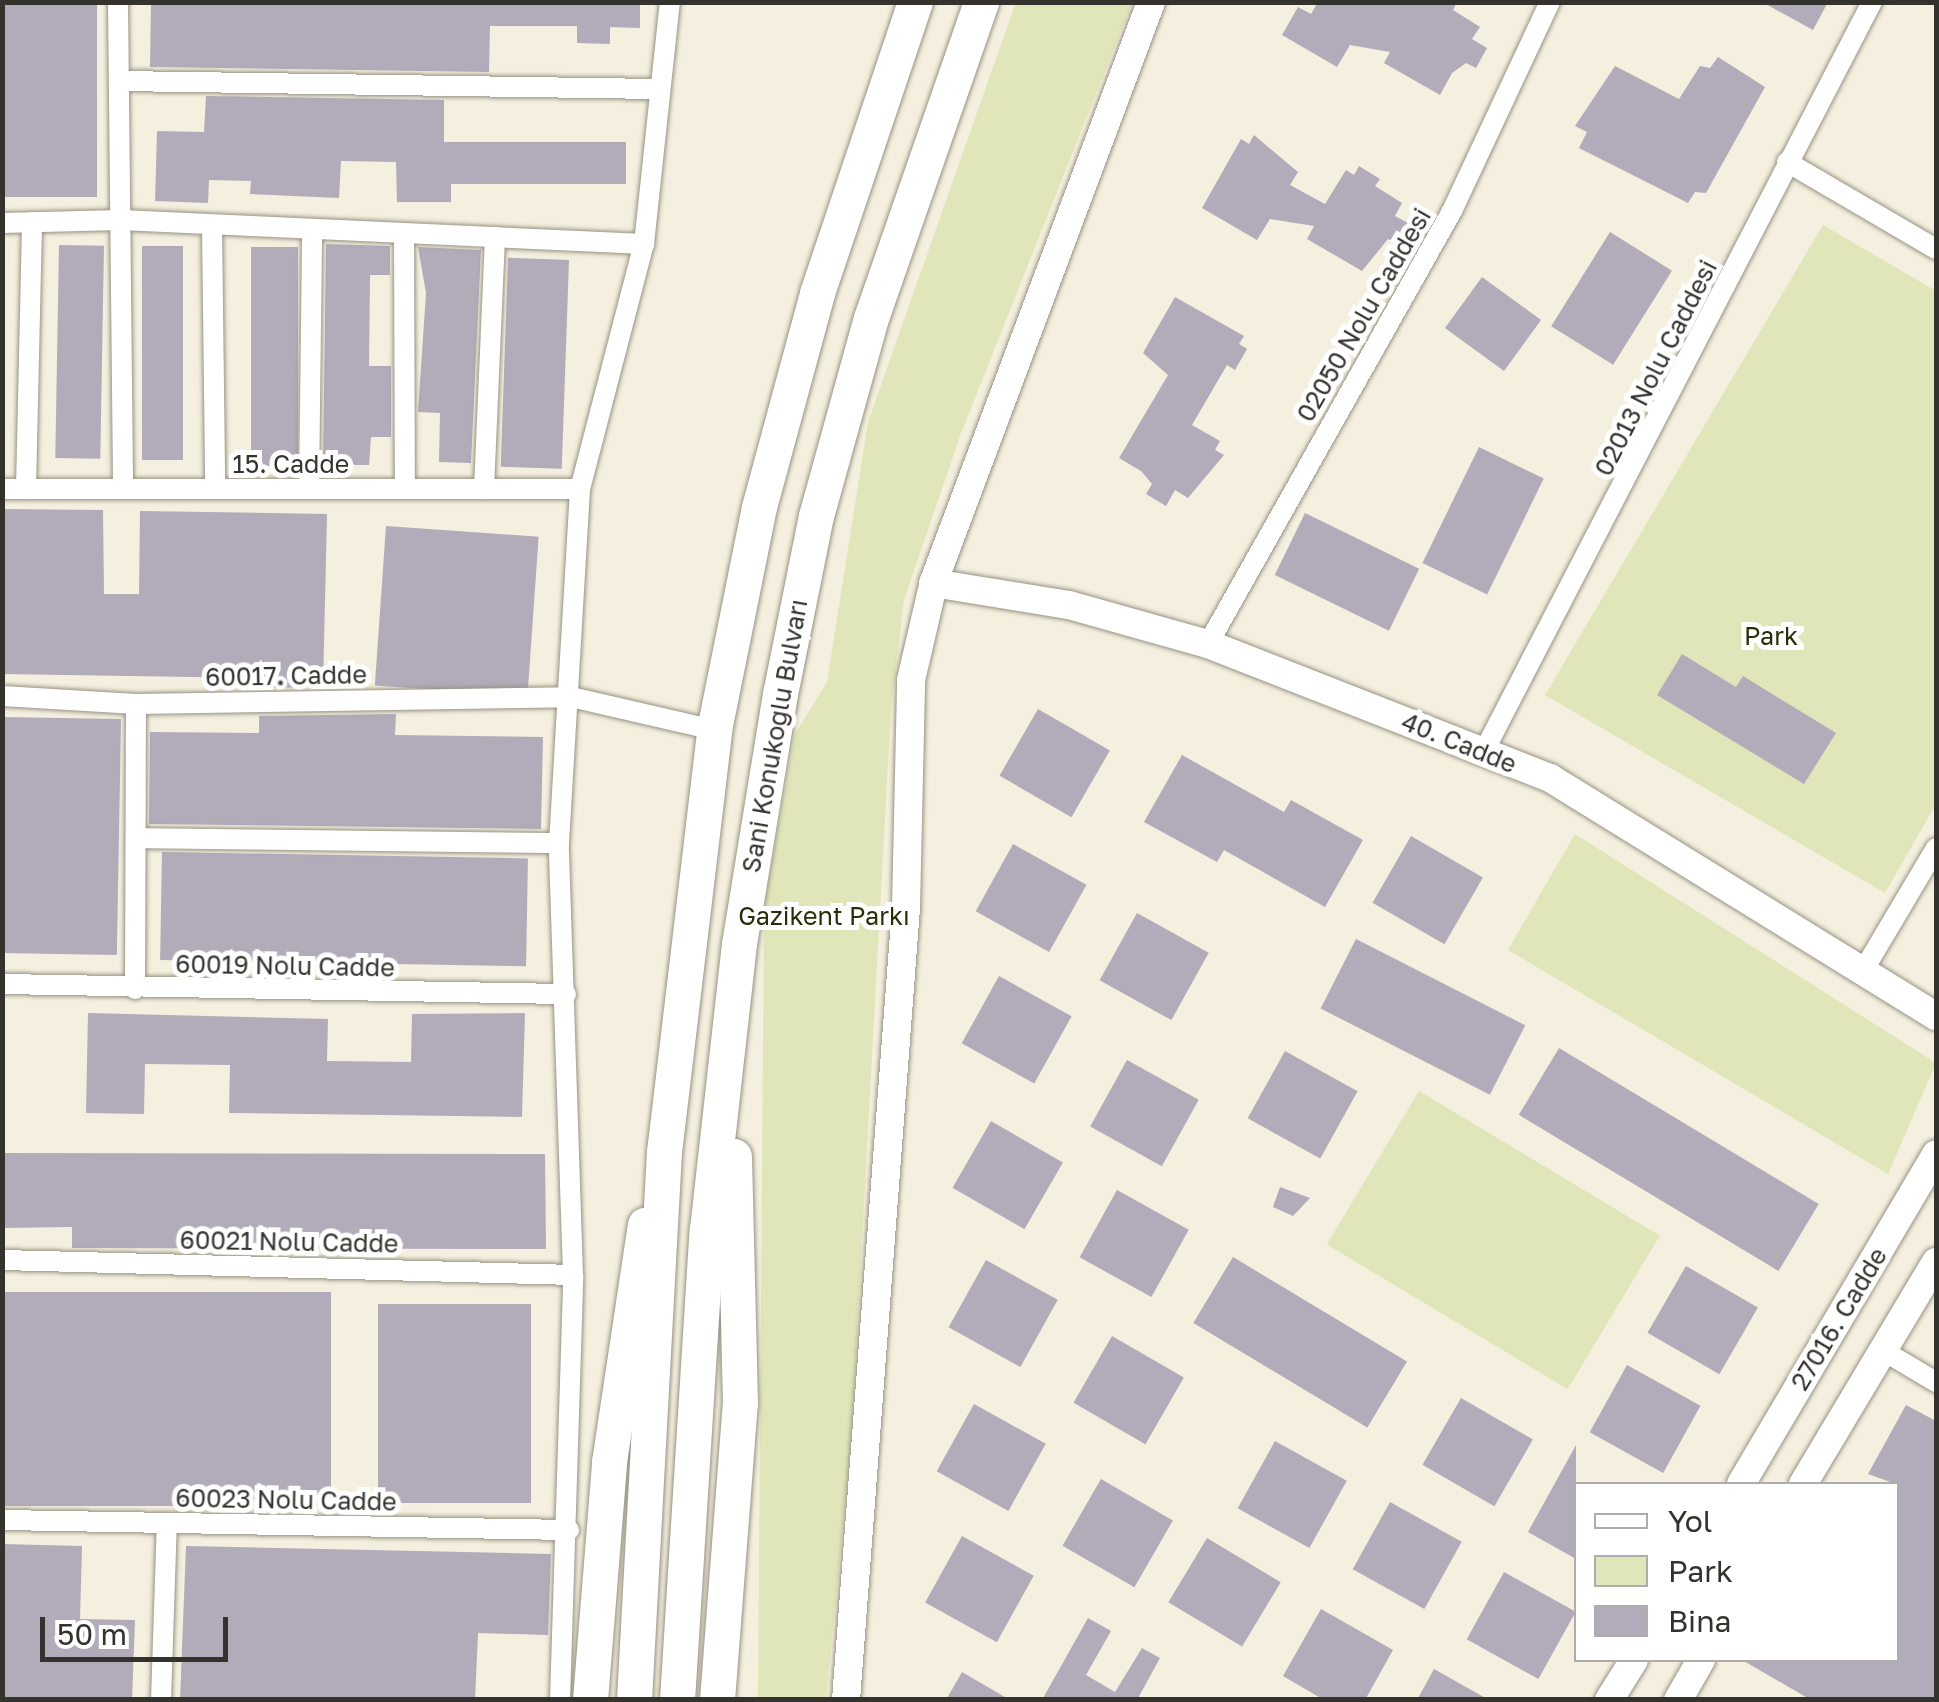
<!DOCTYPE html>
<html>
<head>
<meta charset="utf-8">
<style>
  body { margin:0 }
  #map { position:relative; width:1939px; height:1702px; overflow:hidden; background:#f4efde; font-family:"Golos Text",sans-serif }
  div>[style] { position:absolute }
  .green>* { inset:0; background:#e0e6b9; transform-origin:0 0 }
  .building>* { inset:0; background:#b2abba; transform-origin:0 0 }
  .roads { filter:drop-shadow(0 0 2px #979283) drop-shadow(0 0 2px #979283) }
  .street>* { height:20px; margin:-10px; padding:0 10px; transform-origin:10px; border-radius:10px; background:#fff }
  .secondary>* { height:28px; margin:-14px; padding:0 14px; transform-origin:14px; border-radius:14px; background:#fff }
  .highway>* { height:35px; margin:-17.5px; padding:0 17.5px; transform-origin:17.5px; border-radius:17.5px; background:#fff }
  span { translate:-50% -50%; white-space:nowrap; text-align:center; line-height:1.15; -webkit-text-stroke:10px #fff; paint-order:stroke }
  .street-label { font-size:25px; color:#34322c }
  .park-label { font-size:25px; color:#292c07 }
  .frame { position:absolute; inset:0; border:5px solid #34322c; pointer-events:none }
  .legend { position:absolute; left:1574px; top:1482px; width:325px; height:180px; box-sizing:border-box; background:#fff; border:2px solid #aeadab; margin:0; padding:12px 18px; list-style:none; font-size:30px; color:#34322c }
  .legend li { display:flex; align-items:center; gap:20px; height:50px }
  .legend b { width:50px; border:2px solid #aeadab }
  .scale { position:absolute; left:40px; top:1617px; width:188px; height:45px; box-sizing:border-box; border:5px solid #34322c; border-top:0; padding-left:12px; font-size:30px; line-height:35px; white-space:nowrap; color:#34322c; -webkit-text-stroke:8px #fff; paint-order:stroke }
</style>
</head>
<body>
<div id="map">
  <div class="green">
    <div style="clip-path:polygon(1016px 2px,1132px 3px,960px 436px,904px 600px,891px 709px,851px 1441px,826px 1699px,758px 1699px,764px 909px,795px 734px,827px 682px,868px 422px)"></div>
    <div style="clip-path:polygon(1823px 225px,1936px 291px,1936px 804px,1885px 893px,1545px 695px)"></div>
    <div style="clip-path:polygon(1575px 834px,1936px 1063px,1888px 1174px,1508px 950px)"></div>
    <div style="left:1419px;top:1091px;width:281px;height:179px;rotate:31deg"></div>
  </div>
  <div class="building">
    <div style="left:2px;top:2px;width:95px;height:195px"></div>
    <div style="clip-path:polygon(151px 2px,640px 2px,640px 28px,610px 27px,610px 44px,577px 43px,577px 26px,490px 26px,489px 72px,150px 67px)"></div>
    <div style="clip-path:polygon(1318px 2px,1457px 2px,1453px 10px,1480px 27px,1472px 39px,1487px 48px,1476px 68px,1466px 63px,1452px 73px,1440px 95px,1384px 63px,1390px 52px,1350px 45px,1337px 67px,1282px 35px,1298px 7px,1311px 14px)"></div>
    <div style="clip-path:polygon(1762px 2px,1828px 2px,1813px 30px)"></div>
    <div style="clip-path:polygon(1718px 57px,1765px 87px,1706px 193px,1695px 192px,1688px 203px,1579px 148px,1587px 132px,1575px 126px,1615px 66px,1679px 99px,1700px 66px,1710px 68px)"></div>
    <div style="clip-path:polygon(206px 96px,444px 100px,444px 142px,626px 142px,626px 184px,451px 184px,451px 202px,397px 202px,396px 162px,341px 161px,339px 198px,250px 194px,251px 181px,209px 180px,208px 203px,155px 201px,157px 131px,204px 132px)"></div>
    <div style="clip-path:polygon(1254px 135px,1298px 172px,1290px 185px,1325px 204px,1346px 170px,1354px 175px,1359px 166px,1380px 179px,1375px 186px,1402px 203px,1395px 216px,1410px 224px,1399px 244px,1388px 239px,1362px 271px,1307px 239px,1314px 226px,1270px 219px,1257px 240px,1202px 208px,1241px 139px,1249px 144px)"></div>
    <div style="left:1610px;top:232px;width:73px;height:111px;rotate:32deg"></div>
    <div style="clip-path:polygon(326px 244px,390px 246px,390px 275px,370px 275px,369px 366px,391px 366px,391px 437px,371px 437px,369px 465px,323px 465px)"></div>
    <div style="left:59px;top:245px;width:45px;height:213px;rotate:1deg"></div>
    <div style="left:142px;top:246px;width:41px;height:214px"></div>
    <div style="left:251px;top:247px;width:47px;height:219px"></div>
    <div style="clip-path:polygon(418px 247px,481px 250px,471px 463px,439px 462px,440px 413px,418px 412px,426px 293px)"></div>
    <div style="left:569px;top:260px;width:209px;height:61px;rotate:92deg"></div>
    <div style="left:1482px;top:277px;width:73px;height:63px;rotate:36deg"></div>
    <div style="clip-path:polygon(1175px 297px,1244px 336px,1239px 344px,1247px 349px,1235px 370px,1227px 365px,1192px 425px,1220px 441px,1215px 450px,1224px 455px,1188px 498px,1175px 490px,1166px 506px,1146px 494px,1152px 484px,1141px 471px,1119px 458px,1168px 375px,1143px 353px)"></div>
    <div style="left:1479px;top:447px;width:72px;height:129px;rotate:26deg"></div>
    <div style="clip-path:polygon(2px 509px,103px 510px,104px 594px,139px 594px,140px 511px,327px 514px,323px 687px,260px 688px,260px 678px,2px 674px)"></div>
    <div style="left:1305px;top:513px;width:127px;height:69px;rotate:26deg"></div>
    <div style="left:386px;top:526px;width:153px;height:160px;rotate:4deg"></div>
    <div style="clip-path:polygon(1682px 654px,1736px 687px,1743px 676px,1836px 733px,1804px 784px,1657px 695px)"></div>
    <div style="left:1038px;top:709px;width:83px;height:77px;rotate:30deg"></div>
    <div style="clip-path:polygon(396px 714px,395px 735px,543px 737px,541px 829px,149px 824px,150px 732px,259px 733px,259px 716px)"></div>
    <div style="left:2px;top:717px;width:119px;height:236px;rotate:1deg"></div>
    <div style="clip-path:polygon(1182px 755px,1284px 812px,1291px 800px,1363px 840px,1325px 907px,1224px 850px,1217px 862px,1144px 822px)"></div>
    <div style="left:1411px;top:836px;width:83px;height:77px;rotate:30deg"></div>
    <div style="left:1013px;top:844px;width:84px;height:77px;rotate:29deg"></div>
    <div style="left:162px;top:852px;width:366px;height:108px;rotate:1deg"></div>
    <div style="left:1137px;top:913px;width:82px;height:77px;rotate:29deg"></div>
    <div style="left:1356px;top:939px;width:190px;height:78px;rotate:27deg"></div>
    <div style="left:999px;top:976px;width:83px;height:77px;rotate:29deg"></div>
    <div style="clip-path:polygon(88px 1013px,328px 1019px,327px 1061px,411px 1062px,412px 1014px,525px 1013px,522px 1117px,229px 1113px,230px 1065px,145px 1064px,144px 1114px,86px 1113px)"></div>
    <div style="left:1559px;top:1048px;width:303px;height:78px;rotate:31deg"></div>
    <div style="left:1285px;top:1051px;width:83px;height:77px;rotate:29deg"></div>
    <div style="left:1127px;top:1060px;width:82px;height:76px;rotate:29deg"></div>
    <div style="left:991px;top:1121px;width:83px;height:77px;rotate:30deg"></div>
    <div style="clip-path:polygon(2px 1153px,545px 1154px,546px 1249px,72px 1248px,72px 1227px,2px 1228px)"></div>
    <div style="clip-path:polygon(1280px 1187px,1310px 1198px,1293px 1216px,1273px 1207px)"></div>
    <div style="left:1117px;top:1190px;width:82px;height:77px;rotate:29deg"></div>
    <div style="left:1233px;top:1257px;width:203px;height:77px;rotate:31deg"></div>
    <div style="left:986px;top:1260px;width:82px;height:77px;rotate:29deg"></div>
    <div style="left:1686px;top:1266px;width:83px;height:77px;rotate:30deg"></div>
    <div style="left:2px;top:1292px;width:329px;height:214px"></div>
    <div style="left:531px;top:1304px;width:199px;height:153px;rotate:90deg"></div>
    <div style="left:1112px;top:1336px;width:83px;height:77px;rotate:30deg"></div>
    <div style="left:1627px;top:1365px;width:84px;height:77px;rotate:29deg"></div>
    <div style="left:1461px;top:1398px;width:83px;height:77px;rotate:30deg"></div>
    <div style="left:974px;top:1404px;width:82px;height:77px;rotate:29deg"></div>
    <div style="clip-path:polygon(1906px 1405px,1936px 1421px,1936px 1700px,1811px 1700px,1742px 1660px,1896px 1660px,1896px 1484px,1868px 1474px)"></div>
    <div style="left:1275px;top:1441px;width:82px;height:77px;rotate:29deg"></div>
    <div style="clip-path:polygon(1576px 1445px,1576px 1559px,1528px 1532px)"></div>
    <div style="left:1101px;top:1479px;width:83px;height:77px;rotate:30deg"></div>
    <div style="left:1390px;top:1502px;width:82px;height:77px;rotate:29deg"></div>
    <div style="left:962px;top:1536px;width:82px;height:76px;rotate:29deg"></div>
    <div style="left:1207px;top:1538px;width:86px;height:75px;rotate:31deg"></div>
    <div style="clip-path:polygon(2px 1544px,82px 1546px,80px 1619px,135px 1620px,132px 1700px,2px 1700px)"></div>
    <div style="clip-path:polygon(186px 1546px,551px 1554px,548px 1635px,478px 1633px,475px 1700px,180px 1700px)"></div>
    <div style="left:1504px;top:1572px;width:82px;height:77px;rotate:29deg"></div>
    <div style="clip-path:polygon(1321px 1609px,1393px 1650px,1365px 1700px,1324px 1700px,1283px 1676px)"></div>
    <div style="clip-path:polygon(1088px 1618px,1111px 1631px,1086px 1675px,1115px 1692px,1142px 1648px,1160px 1658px,1137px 1700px,1042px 1700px)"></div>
    <div style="clip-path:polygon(1434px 1669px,1489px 1700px,1417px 1700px)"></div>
    <div style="clip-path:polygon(962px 1672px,1010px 1700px,946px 1700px)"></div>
  </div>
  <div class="roads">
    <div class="street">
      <div style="left:118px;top:2px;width:487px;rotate:89.4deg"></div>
      <div style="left:119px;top:81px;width:541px;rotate:0.85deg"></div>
      <div style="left:1787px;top:162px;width:173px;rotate:30.3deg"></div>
      <div style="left:2px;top:223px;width:119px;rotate:-1.4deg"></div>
      <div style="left:121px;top:220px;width:524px;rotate:2.63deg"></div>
      <div style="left:212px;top:225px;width:264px;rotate:89.3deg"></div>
      <div style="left:404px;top:235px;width:254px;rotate:89.8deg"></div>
      <div style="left:2px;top:489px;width:578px"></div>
      <div style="left:26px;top:489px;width:267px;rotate:-88.7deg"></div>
      <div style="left:309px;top:489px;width:259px;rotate:-89.3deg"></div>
      <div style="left:484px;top:489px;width:252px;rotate:-87.5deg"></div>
      <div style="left:1208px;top:644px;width:497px;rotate:-60.6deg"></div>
      <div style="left:1452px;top:211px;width:231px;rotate:-64.9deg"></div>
      <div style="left:2px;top:696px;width:134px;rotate:3.4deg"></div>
      <div style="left:136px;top:704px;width:435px;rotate:-0.9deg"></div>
      <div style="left:571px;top:697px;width:147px;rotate:13deg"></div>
      <div style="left:1482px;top:755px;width:848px;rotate:-62.62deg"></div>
      <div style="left:136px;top:838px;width:423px;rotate:0.7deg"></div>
      <div style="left:1863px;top:971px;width:143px;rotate:-59.3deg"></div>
      <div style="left:2px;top:984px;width:564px;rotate:1.02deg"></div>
      <div style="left:135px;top:989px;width:285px;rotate:-89.8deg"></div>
      <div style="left:2px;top:1260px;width:571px;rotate:1.5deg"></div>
      <div style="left:1882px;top:1350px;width:63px;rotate:30.7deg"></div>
      <div style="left:2px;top:1520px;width:567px;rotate:1.01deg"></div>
      <div style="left:161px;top:1700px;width:177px;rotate:-88.1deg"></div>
      <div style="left:560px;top:1700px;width:425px;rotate:-88.2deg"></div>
      <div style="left:573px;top:1275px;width:432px;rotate:-91.9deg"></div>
      <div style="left:559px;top:843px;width:355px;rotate:-86.6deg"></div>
      <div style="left:580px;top:489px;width:253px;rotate:-75.4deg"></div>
      <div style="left:644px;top:244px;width:243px;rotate:-83.9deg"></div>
    </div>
    <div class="secondary">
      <div style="left:933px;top:583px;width:138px;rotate:9.2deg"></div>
      <div style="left:1069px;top:605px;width:144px;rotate:15.7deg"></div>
      <div style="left:1208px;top:644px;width:367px;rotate:21.4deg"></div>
      <div style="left:1550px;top:778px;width:453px;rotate:31.7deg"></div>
      <div style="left:1741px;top:1484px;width:383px;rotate:-59.4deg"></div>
      <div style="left:1803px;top:1484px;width:259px;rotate:-59.1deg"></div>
      <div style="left:846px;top:1700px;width:795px;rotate:-85.67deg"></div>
      <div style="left:906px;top:907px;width:227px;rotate:-88.7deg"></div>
      <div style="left:911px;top:680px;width:102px;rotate:-76.9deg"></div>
      <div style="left:934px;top:581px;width:618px;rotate:-69.45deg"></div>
      <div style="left:1609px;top:1700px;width:47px;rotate:-58deg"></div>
      <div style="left:1678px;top:1700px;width:46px;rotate:-60.1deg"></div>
    </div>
    <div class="highway">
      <div style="left:590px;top:1700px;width:239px;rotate:-85.4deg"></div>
      <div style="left:609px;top:1462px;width:240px;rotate:-81.4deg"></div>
      <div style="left:634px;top:1700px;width:549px;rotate:-86.87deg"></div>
      <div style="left:664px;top:1152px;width:425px;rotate:-83.2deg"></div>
      <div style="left:714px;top:730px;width:227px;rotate:-78.6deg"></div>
      <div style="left:759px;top:507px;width:222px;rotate:-74.8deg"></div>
      <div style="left:817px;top:293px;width:307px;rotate:-71.4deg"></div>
      <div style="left:677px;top:1700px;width:472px;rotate:-86.4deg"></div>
      <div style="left:707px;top:1229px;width:287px;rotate:-83.6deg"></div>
      <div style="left:739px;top:944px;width:253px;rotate:-80.7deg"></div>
      <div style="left:780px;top:694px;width:182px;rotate:-78.6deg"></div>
      <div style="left:816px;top:516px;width:205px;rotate:-74.5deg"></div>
      <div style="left:871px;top:318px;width:335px;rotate:-70.8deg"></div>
      <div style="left:717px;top:1700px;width:298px;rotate:-85.6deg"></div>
      <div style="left:740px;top:1403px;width:247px;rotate:-91.4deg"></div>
    </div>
  </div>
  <div class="street-label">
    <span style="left:1364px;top:315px;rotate:-60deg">02050 Nolu Caddesi</span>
    <span style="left:1656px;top:368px;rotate:-63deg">02013 Nolu Caddesi</span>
    <span style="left:291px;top:464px">15. Cadde</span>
    <span style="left:286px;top:676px;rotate:-1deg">60017. Cadde</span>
    <span style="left:775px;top:736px;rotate:-80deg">Sani Konukoğlu Bulvarı</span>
    <span style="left:1459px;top:743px;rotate:22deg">40. Cadde</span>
    <span style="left:285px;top:966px;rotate:1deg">60019 Nolu Cadde</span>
    <span style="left:289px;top:1242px;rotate:1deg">60021 Nolu Cadde</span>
    <span style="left:1839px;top:1319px;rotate:-59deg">27016. Cadde</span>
    <span style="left:286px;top:1500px;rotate:1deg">60023 Nolu Cadde</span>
  </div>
  <div class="park-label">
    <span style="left:1771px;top:636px">Park</span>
    <span style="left:824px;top:916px">Gazikent Parkı</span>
  </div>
  <div class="frame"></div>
  <ul class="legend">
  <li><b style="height:12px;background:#fff"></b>Yol</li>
  <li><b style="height:28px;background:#e0e6b9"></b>Park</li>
  <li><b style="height:28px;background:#b2abba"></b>Bina</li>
  </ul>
  <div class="scale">50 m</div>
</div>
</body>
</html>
